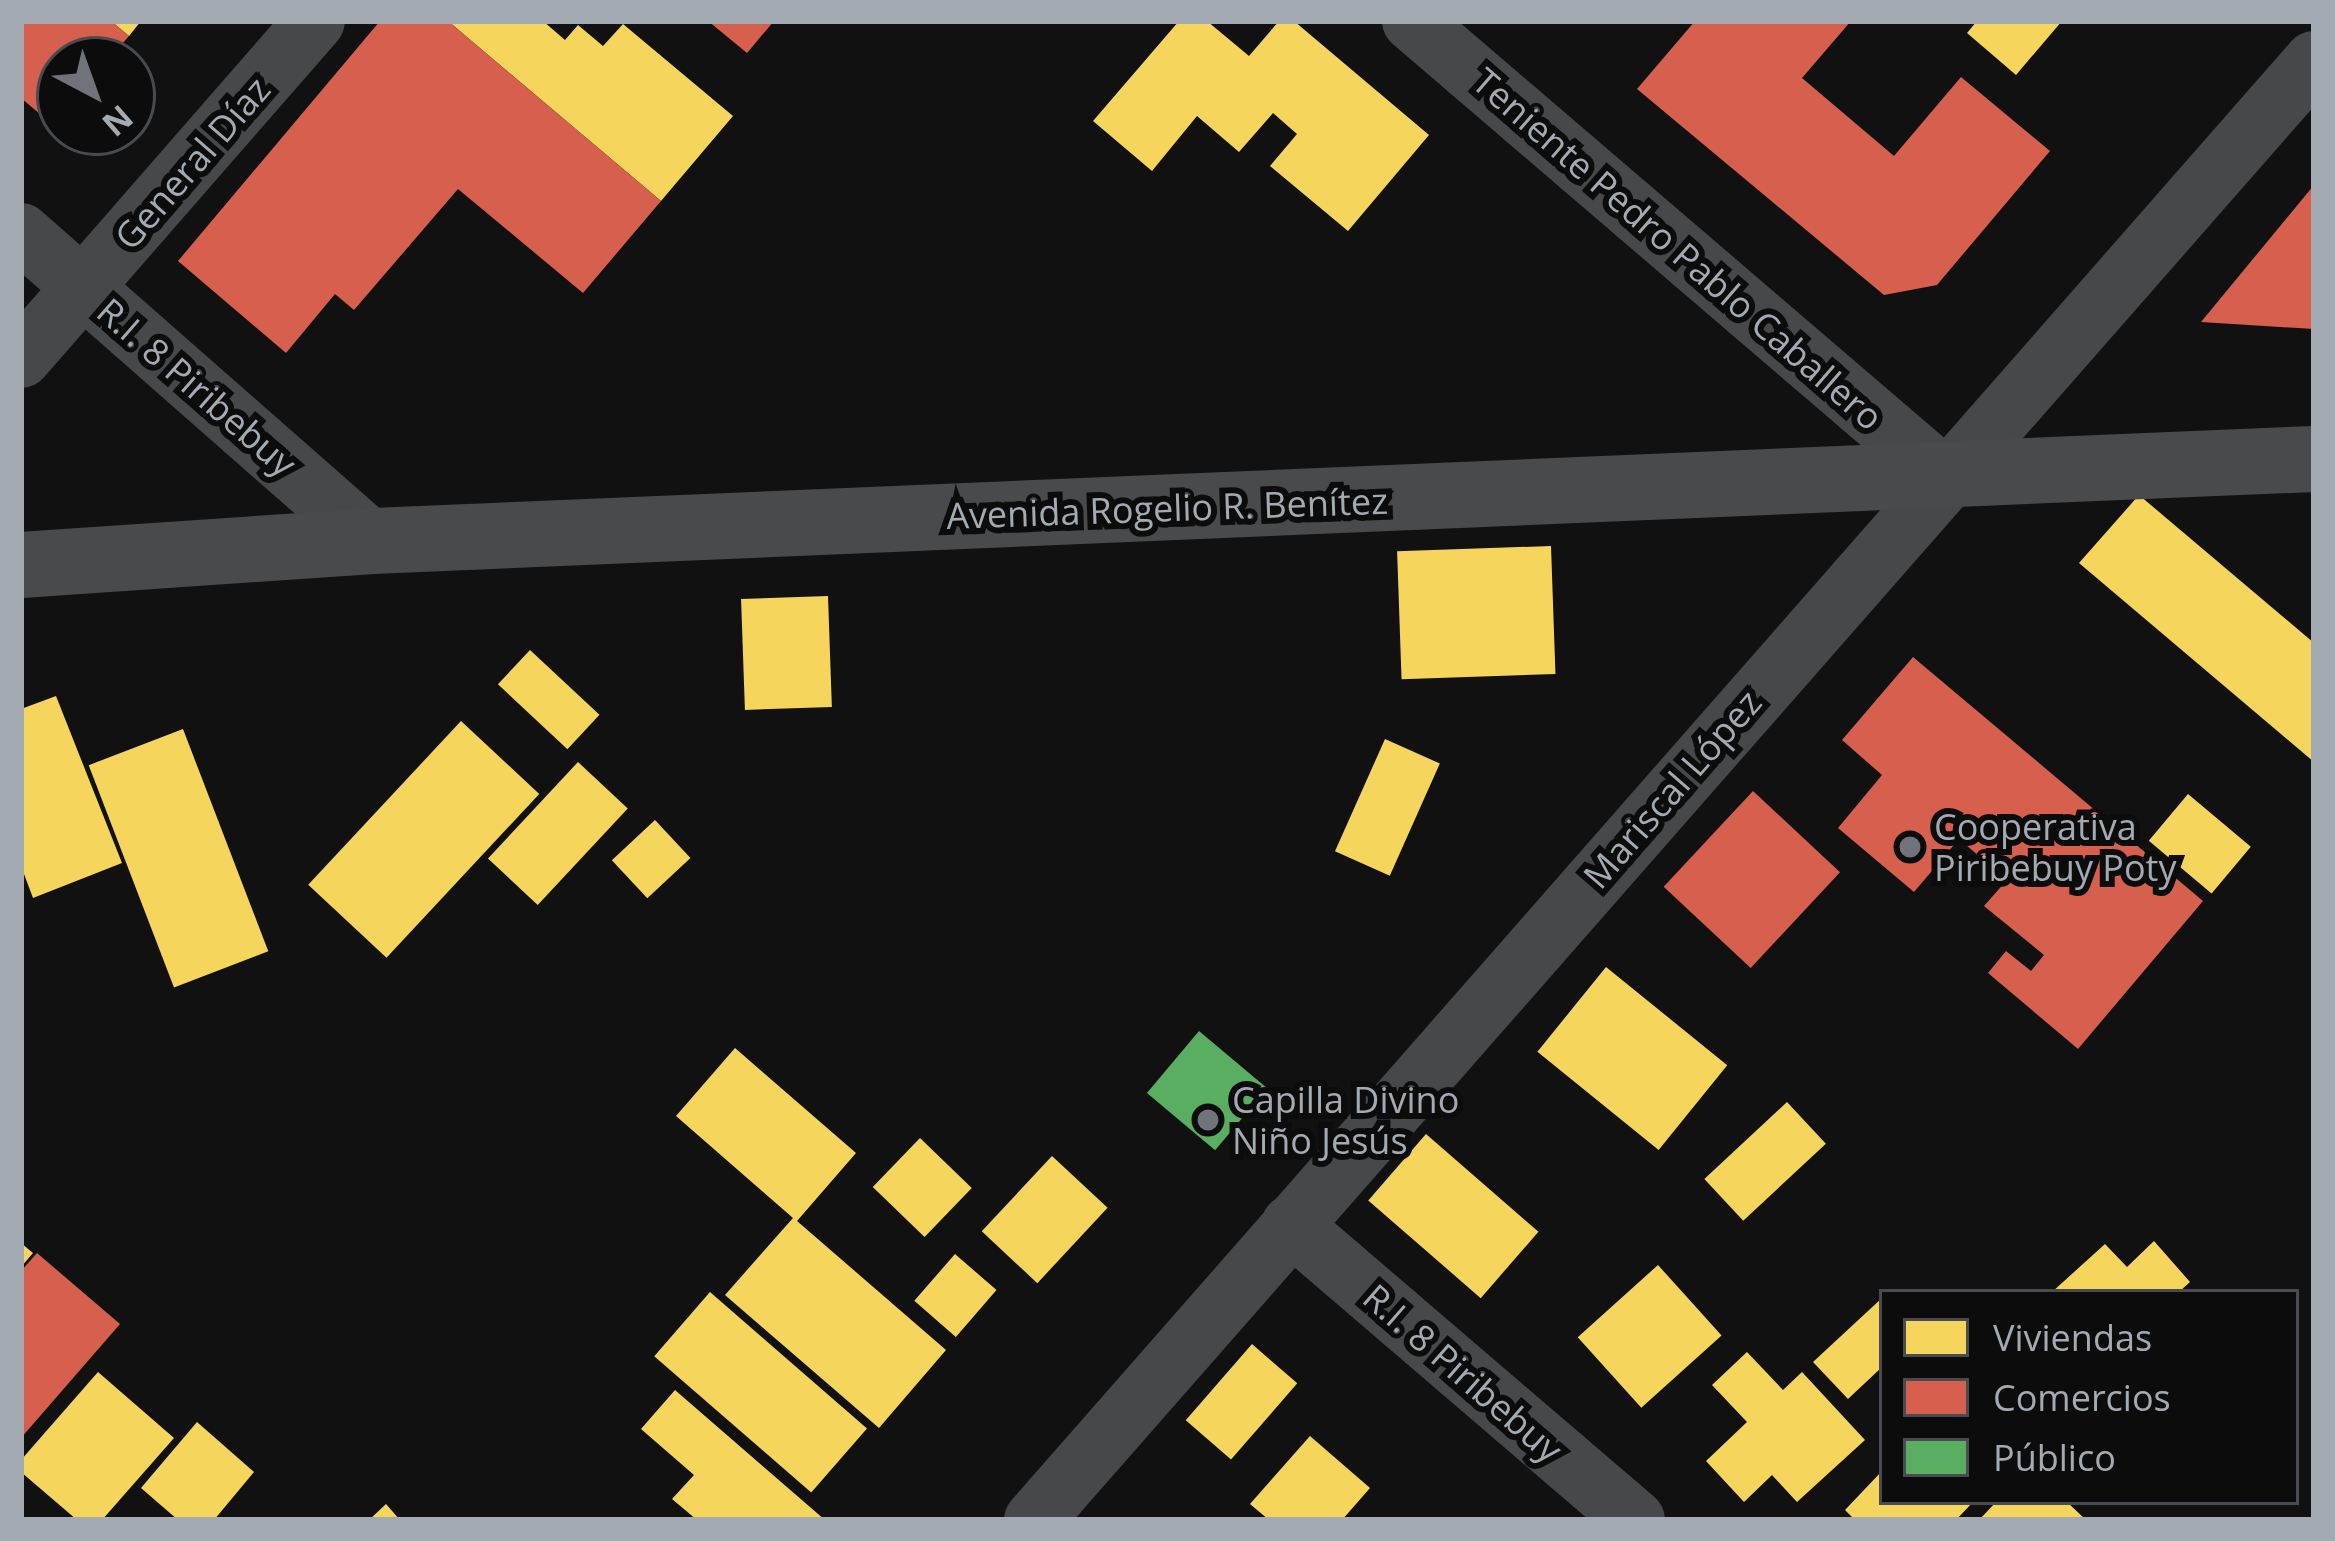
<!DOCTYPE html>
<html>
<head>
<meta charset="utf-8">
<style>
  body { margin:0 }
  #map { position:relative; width:2335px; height:1541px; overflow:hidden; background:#111112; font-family:"Open Sans",sans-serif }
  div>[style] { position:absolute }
  .homes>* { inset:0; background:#f6d55c; transform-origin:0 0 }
  .shops>* { inset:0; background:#d6604d; transform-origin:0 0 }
  .public>* { inset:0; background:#5aae61; transform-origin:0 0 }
  .minor>* { height:60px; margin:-30px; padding:0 30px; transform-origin:30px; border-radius:30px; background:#46484a }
  .primary>* { height:66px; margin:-33px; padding:0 33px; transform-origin:33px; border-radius:33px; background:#484a4c }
  .dots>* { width:33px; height:33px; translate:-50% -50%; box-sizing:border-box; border:6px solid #0c0c0d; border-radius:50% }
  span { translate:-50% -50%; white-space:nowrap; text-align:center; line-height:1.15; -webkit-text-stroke:12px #0c0c0d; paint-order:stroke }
  .street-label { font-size:36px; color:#a3aab2 }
  .poi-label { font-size:36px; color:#a3aab2 }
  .left { translate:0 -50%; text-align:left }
  .frame { position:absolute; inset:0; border:24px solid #a3aab2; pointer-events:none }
  .legend { position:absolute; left:1879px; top:1289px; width:420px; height:216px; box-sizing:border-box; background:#0c0c0d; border:3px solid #484b4f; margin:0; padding:15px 21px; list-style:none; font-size:36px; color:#a3aab2 }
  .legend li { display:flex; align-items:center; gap:24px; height:60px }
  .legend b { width:60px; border:3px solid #484b4f }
  .north { position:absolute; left:36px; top:36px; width:120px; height:120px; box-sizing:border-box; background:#0c0c0d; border:3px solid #484b4f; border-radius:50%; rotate:139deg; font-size:33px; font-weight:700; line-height:48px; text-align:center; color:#a3aab2 }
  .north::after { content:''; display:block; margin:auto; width:42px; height:54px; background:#70747a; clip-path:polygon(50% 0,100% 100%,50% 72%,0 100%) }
</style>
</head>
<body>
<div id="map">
  <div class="homes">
    <div style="clip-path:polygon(111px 21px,141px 21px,129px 36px)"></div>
    <div style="clip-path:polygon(448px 21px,543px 21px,565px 40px,578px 25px,603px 46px,623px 24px,733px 116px,661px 201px)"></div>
    <div style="clip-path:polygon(1179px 21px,1207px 21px,1249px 56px,1279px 21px,1294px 21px,1429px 135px,1348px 231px,1270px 166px,1297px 134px,1273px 113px,1239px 152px,1197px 116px,1152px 171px,1093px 121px)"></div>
    <div style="clip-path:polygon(1977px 21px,2062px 21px,2016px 75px,1967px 33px)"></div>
    <div style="clip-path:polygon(2139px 495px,2314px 643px,2314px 762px,2079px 563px)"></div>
    <div style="left:1551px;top:546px;width:128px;height:154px;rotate:88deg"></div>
    <div style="left:828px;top:596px;width:111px;height:87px;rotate:88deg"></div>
    <div style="left:530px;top:650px;width:95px;height:47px;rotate:43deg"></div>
    <div style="clip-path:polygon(56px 696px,122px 863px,33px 898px,21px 866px,21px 709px)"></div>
    <div style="left:461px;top:721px;width:107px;height:224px;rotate:43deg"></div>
    <div style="left:183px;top:729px;width:238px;height:101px;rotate:69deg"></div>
    <div style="left:1385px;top:739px;width:60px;height:123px;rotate:24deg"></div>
    <div style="left:578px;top:762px;width:68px;height:132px;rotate:43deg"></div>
    <div style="left:2188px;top:794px;width:82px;height:61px;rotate:40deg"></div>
    <div style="left:655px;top:820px;width:52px;height:59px;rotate:47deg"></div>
    <div style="left:1606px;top:967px;width:156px;height:109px;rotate:39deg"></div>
    <div style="clip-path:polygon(735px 1048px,856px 1153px,797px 1221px,946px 1350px,879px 1428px,725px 1295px,793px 1218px,676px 1116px)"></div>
    <div style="left:1787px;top:1102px;width:57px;height:113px;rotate:47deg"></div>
    <div style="left:1426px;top:1134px;width:149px;height:88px;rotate:41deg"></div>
    <div style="left:920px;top:1138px;width:72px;height:68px;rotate:44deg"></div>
    <div style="left:1052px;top:1156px;width:76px;height:103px;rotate:43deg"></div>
    <div style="clip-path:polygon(2154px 1241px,2190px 1282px,2179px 1292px,2052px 1292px,2105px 1244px,2127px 1267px)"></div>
    <div style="clip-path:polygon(21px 1243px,33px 1253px,21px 1267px)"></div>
    <div style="left:955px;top:1254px;width:55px;height:62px;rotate:41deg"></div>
    <div style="left:1658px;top:1265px;width:95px;height:108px;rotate:48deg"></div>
    <div style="left:710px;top:1292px;width:208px;height:85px;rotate:41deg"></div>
    <div style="clip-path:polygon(1882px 1298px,1882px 1367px,1848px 1399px,1813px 1362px)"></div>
    <div style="left:1252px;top:1344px;width:60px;height:101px;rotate:41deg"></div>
    <div style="clip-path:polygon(1747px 1352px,1783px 1390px,1802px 1372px,1865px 1440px,1797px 1502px,1772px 1475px,1744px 1502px,1706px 1461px,1747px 1422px,1712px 1385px)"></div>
    <div style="clip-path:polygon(98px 1372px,174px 1438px,102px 1520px,77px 1520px,21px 1472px,21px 1460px)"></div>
    <div style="clip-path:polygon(675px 1390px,825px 1520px,697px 1520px,672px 1499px,694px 1475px,641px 1429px)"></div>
    <div style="clip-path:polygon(197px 1422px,254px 1472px,214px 1520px,178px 1520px,141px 1488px)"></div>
    <div style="clip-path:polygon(1310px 1436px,1370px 1488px,1342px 1520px,1269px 1520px,1250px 1504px)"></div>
    <div style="clip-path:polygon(1882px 1471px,1882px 1502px,1973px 1502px,1956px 1520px,1855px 1520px,1845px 1510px)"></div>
    <div style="clip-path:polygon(1996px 1502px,2067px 1502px,2086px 1520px,1979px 1520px)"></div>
    <div style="clip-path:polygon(386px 1504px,400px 1520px,369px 1520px)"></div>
  </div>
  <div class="shops">
    <div style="clip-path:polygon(21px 21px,111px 21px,129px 36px,108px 60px,60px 60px,60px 117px,53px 125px,21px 98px)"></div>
    <div style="clip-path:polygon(380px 21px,448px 21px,661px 201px,583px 293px,458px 189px,354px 310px,335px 294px,286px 353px,178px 261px)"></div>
    <div style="clip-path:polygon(708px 21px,774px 21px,747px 53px)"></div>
    <div style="clip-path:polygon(1695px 21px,1851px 21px,1802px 78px,1894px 156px,1961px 77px,2050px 151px,1937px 285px,1884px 295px,1637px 89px)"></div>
    <div style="clip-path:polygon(2314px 185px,2314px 329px,2201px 322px)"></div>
    <div style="clip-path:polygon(1913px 657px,2203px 901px,2078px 1049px,1988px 973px,2006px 951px,2031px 971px,2044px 955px,1984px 906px,2007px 880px,1959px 839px,1914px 892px,1838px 828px,1882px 775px,1842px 740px)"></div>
    <div style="left:1753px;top:791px;width:119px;height:131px;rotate:43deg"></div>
    <div style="clip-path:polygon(37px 1253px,120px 1324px,21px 1438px,21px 1271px)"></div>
  </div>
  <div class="public">
    <div style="left:1199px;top:1031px;width:89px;height:81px;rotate:40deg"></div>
  </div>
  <div class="minor">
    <div style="left:1412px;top:21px;width:701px;rotate:40.6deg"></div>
    <div style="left:21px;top:233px;width:467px;rotate:41.3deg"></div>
    <div style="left:21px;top:358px;width:447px;rotate:-48.9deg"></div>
    <div style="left:1291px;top:1225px;width:453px;rotate:40.6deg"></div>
    <div style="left:1034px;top:1520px;width:1941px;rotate:-48.74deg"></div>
  </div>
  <div class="primary">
    <div style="left:21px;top:565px;width:352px;rotate:-3.9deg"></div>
    <div style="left:372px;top:541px;width:1944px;rotate:-2.42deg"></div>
  </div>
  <div class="dots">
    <div style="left:1910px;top:847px;background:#70747a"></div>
    <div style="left:1208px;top:1120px;background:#70747a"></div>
  </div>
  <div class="street-label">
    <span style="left:192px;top:163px;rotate:-49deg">General Díaz</span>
    <span style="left:1678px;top:249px;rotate:41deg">Teniente Pedro Pablo Caballero</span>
    <span style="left:197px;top:387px;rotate:41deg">R.I. 8 Piribebuy</span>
    <span style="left:1167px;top:508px;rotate:-2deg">Avenida Rogelio R. Benítez</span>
    <span style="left:1672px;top:789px;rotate:-49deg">Mariscal López</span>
    <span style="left:1463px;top:1373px;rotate:41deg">R.I. 8 Piribebuy</span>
  </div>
  <div class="poi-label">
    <span class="left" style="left:1934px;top:847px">Cooperativa<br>Piribebuy Poty</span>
    <span class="left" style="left:1232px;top:1120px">Capilla Divino<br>Niño Jesús</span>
  </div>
  <div class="frame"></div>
  <ul class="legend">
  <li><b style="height:33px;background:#f6d55c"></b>Viviendas</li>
  <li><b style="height:33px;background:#d6604d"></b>Comercios</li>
  <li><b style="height:33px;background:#5aae61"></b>Público</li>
  </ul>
  <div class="north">N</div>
</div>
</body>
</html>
